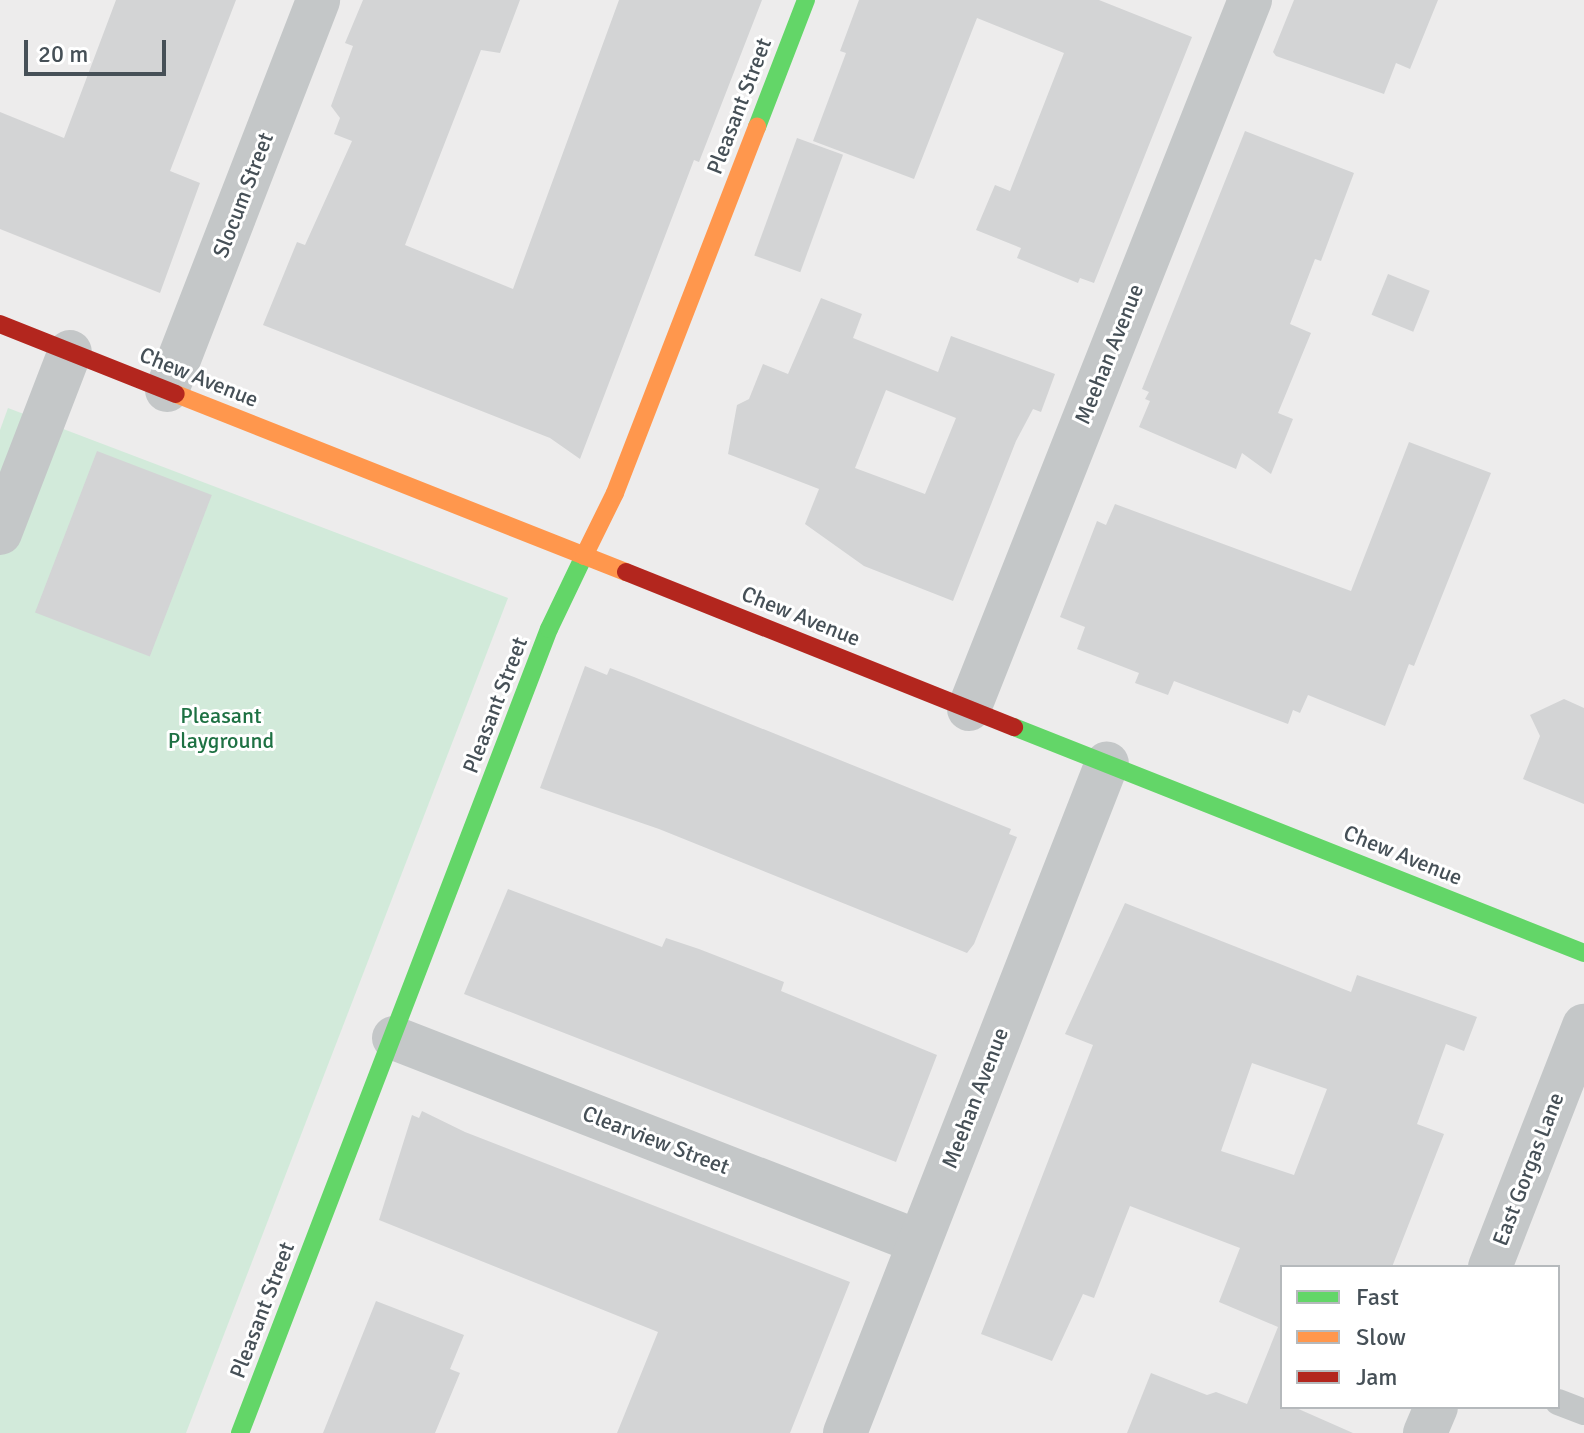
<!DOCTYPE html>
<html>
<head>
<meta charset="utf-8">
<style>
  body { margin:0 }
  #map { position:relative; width:1584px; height:1433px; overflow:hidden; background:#edecec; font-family:Signika,sans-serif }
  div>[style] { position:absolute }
  .green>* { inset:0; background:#d2eada }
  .building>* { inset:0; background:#d3d4d5; transform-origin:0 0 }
  .lane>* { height:26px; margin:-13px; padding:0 13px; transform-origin:13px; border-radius:13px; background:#c4c7c8 }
  .street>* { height:44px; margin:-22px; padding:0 22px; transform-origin:22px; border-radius:22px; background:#c4c7c8 }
  .fast>* { height:18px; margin:-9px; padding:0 9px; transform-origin:9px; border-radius:9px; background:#63d668 }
  .slow>* { height:18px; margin:-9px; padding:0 9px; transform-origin:9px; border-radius:9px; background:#ff974d }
  .jam>* { height:18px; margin:-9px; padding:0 9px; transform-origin:9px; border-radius:9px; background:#b3261e }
  span { translate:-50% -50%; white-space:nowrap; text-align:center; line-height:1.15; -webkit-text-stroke:6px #fff; paint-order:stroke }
  .street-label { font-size:22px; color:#465057 }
  .park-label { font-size:22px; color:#1e7143 }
  .legend { position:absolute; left:1280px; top:1265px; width:280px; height:144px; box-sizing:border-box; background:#fff; border:2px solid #b5b9bc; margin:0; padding:10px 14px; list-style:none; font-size:24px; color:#465057 }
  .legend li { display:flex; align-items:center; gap:16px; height:40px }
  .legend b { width:40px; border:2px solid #b5b9bc }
  .scale { position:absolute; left:24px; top:40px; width:142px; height:36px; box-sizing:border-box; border:4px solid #465057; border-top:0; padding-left:10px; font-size:24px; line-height:28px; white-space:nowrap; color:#465057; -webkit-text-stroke:6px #fff; paint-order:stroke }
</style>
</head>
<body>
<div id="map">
  <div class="green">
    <div style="clip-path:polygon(8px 408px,508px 598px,186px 1433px,0 1433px,0 430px)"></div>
  </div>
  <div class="building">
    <div style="clip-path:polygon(116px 0,236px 0,170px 171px,200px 183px,160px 293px,0 229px,0 112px,64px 138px)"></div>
    <div style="clip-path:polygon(363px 0,520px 0,500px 53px,481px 50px,405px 245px,513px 289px,619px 0,762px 0,699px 162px,694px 160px,580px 459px,550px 438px,263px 325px,297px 242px,305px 245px,352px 141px,334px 134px,340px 118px,331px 106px,353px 46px,345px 43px)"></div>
    <div style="clip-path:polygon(859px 0,1099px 0,1192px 37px,1094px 283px,1080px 278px,1078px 283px,1017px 258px,1021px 248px,976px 230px,995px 185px,1010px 191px,1064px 53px,977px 18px,914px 179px,813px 141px,846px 53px,840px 51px)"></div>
    <div style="clip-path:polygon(1294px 0,1438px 0,1410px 69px,1396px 63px,1384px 94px,1276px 56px,1273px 52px)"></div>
    <div style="clip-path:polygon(1245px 131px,1354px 173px,1321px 261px,1315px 259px,1290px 324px,1311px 333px,1278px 413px,1293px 419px,1271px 474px,1242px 453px,1236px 469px,1139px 427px,1150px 401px,1145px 399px,1149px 392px,1142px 389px)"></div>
    <div style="left:797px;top:138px;width:49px;height:125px;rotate:20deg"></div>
    <div style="left:1388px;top:274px;width:45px;height:44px;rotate:22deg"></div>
    <div style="clip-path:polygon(evenodd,821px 298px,862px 314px,853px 338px,938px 372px,951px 336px,1055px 374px,1041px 412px,1033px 409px,1016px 441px,953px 601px,864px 566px,805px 524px,819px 489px,728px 454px,737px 405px,749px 399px,763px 364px,788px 374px,821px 298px,886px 390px,956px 418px,925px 494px,855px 468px,886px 390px)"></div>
    <div style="clip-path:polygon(1409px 442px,1491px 473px,1414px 666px,1409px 664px,1385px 726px,1308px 695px,1300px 713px,1293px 710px,1288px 724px,1174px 681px,1168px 695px,1135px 683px,1139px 673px,1077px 649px,1085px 627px,1060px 617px,1097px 521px,1106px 525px,1115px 504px,1351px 591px)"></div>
    <div style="left:97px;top:451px;width:123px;height:173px;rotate:21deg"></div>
    <div style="clip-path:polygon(585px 666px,607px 675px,610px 668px,634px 677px,1011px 829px,1009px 834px,1017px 837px,974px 944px,967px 953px,659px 829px,540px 788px)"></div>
    <div style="clip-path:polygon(1564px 699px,1584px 708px,1584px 804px,1523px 779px,1540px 736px,1530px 715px)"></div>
    <div style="clip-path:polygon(508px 889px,662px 947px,666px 938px,699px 949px,784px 982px,781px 991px,937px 1055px,896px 1162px,464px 994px)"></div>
    <div style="clip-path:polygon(evenodd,1125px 903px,1351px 992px,1357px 975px,1477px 1017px,1464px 1051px,1446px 1044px,1417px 1124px,1444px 1134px,1392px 1267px,1282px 1267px,1282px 1407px,1294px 1407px,1353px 1433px,1127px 1433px,1151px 1373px,1207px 1395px,1216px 1392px,1247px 1404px,1278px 1327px,1219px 1302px,1240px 1248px,1130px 1206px,1094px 1298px,1083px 1294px,1052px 1361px,981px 1334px,1093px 1045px,1065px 1034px,1125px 903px,1252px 1063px,1327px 1089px,1294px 1175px,1221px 1151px,1252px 1063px)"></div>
    <div style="clip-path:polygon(422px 1111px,465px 1132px,850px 1282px,790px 1433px,617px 1433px,658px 1332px,379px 1220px,412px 1115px,419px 1118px)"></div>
    <div style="clip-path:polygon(376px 1301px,464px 1335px,450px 1369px,460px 1373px,435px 1433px,323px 1433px)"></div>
  </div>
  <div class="lane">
    <div style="left:1558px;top:1402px;width:28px;rotate:21deg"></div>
  </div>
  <div class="street">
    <div style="left:167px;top:390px;width:418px;rotate:-68.8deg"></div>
    <div style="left:0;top:533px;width:194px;rotate:-68.9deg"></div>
    <div style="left:969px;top:709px;width:763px;rotate:-68.38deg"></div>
    <div style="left:394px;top:1038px;width:563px;rotate:21.23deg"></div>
    <div style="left:1490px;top:1267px;width:259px;rotate:-68.7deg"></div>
    <div style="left:845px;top:1433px;width:719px;rotate:-68.64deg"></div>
    <div style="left:1425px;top:1433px;width:28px;rotate:-67deg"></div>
  </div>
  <div class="fast">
    <div style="left:757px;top:127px;width:136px;rotate:-68.9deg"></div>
    <div style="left:1014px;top:727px;width:613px;rotate:21.63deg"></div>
    <div style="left:240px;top:1433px;width:861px;rotate:-68.98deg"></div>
    <div style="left:549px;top:629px;width:81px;rotate:-64.4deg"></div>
  </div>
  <div class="slow">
    <div style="left:176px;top:394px;width:484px;rotate:21.6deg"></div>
    <div style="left:584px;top:556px;width:70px;rotate:-63.8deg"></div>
    <div style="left:615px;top:493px;width:393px;rotate:-68.8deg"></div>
  </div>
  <div class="jam">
    <div style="left:0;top:324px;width:189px;rotate:21.7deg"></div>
    <div style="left:626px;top:572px;width:418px;rotate:21.8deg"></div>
  </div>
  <div class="street-label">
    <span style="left:739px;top:106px;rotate:-69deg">Pleasant Street</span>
    <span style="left:243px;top:195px;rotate:-69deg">Slocum Street</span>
    <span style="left:1109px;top:354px;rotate:-68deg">Meehan Avenue</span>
    <span style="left:199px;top:377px;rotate:22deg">Chew Avenue</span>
    <span style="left:801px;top:616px;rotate:22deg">Chew Avenue</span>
    <span style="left:495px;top:705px;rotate:-69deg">Pleasant Street</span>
    <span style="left:1403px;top:855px;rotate:22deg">Chew Avenue</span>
    <span style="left:975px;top:1098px;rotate:-69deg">Meehan Avenue</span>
    <span style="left:656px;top:1140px;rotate:21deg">Clearview Street</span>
    <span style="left:1528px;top:1169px;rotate:-69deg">East Gorgas Lane</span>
    <span style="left:262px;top:1310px;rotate:-69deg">Pleasant Street</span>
  </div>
  <div class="park-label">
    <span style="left:221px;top:728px">Pleasant<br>Playground</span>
  </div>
  <ul class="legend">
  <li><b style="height:10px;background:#63d668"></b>Fast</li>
  <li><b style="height:10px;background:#ff974d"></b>Slow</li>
  <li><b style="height:10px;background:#b3261e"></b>Jam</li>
  </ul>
  <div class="scale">20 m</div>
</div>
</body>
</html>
